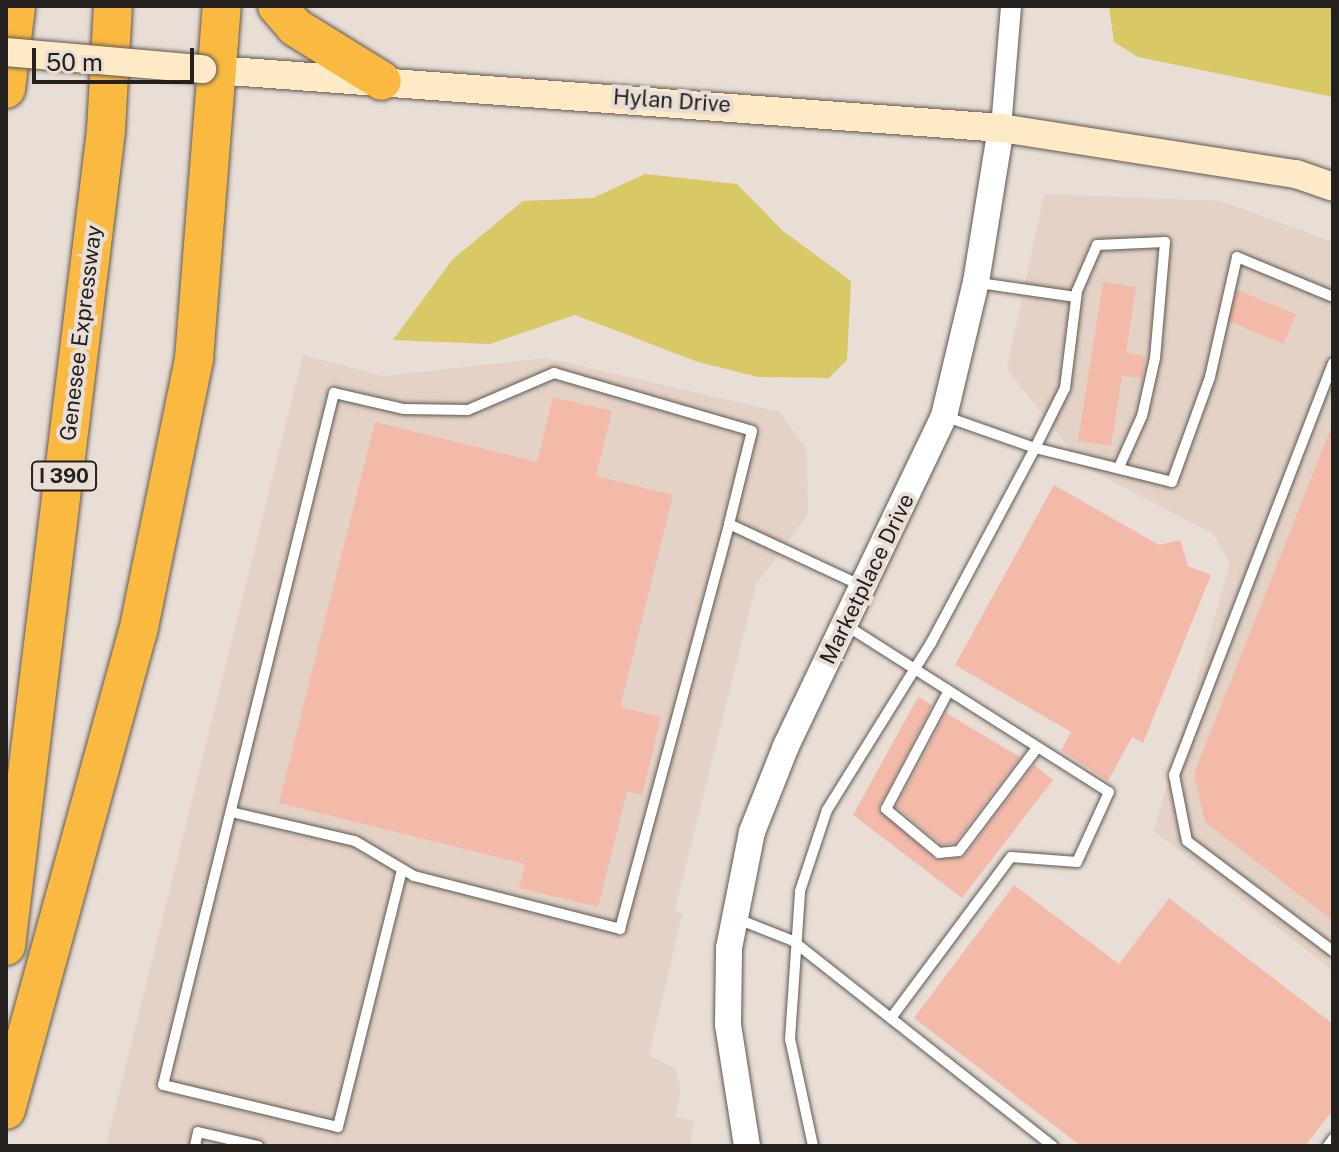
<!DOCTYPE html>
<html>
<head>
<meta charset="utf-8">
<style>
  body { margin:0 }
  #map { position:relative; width:1339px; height:1152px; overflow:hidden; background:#e8ded6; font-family:"Public Sans",sans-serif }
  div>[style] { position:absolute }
  .built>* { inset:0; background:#e3d2c5 }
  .water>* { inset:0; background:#d9c866 }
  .building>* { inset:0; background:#f4baa9; transform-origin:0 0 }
  .roads { filter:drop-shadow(0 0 2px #605851) drop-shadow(0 0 2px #605851) }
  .service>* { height:10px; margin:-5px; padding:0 5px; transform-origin:5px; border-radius:5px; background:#fff }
  .minor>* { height:20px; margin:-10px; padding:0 10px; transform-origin:10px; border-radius:10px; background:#fff }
  .tertiary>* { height:26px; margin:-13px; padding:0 13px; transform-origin:13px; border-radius:13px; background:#fff }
  .secondary>* { height:28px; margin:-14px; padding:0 14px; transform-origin:14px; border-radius:14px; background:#feeac6 }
  .motorway>* { height:38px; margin:-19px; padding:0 19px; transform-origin:19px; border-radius:19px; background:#fab941 }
  .bridges { filter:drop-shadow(0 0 2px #605851) drop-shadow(0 0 2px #605851) }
  .secondary-bridge>* { height:28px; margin:-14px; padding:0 14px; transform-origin:14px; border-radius:14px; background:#feeac6 }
  span { translate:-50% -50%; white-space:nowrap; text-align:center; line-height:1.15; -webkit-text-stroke:8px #e8ded6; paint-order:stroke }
  .shield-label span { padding:2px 6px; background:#e8ded6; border:2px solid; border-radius:6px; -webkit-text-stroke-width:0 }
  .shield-label { font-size:20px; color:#24201e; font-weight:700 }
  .street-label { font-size:22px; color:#24201e }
  .frame { position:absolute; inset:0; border:8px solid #24201e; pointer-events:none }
  .scale { position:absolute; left:32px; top:48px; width:162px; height:36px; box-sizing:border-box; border:4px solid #24201e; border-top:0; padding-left:10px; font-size:24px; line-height:28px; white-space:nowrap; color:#24201e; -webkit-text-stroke:6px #e8ded6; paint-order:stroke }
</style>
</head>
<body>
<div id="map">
  <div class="built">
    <div style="clip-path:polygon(1044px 194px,1221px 201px,1333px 242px,1333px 971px,1154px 831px,1230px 563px,1213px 534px,1083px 466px,1007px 369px)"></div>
    <div style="clip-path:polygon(303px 355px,383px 376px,546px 358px,780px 412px,807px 450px,808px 514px,756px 585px,675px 910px,682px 914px,649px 1056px,675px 1069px,681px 1088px,675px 1117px,695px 1121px,689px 1146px,106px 1146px)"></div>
  </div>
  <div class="water">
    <div style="clip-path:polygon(1109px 6px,1333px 6px,1333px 97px,1138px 57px,1114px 42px)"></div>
    <div style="clip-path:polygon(645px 174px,737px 184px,783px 231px,851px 281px,847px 360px,829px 378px,758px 377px,698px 362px,575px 315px,490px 344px,393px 340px,452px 260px,523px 201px,593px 198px)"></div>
  </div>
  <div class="building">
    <div style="clip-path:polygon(1103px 282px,1136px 287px,1126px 353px,1145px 356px,1142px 378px,1122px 376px,1111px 446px,1078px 441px)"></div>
    <div style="left:1238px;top:290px;width:63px;height:32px;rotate:23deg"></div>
    <div style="clip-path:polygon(553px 397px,612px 411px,596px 476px,673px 495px,620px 707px,661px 717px,642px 795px,627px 791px,598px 907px,519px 888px,525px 864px,279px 803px,375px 422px,537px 462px)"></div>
    <div style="clip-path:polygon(1333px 423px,1333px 921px,1205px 822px,1194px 774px)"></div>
    <div style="clip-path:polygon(1054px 485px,1159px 545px,1180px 540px,1188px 566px,1211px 575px,1143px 743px,1132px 737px,1108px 781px,1061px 750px,1071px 732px,955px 665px)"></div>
    <div style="clip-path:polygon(918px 697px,932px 705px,878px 809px,934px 859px,965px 856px,1034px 765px,1053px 780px,962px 898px,853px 815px)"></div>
    <div style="clip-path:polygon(946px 713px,1020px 757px,955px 843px,942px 845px,896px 807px)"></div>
    <div style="clip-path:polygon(1014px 885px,1119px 964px,1169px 898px,1333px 1024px,1333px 1110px,1305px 1146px,1081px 1146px,914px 1018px)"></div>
  </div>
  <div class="roads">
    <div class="service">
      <div style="left:979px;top:283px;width:98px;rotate:8.2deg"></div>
      <div style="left:1333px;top:363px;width:442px;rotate:111.1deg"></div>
      <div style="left:1174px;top:775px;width:67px;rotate:78.9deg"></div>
      <div style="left:1187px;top:841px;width:183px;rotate:37deg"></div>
      <div style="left:944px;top:416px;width:96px;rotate:19.4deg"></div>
      <div style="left:1035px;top:448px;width:67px;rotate:-63.4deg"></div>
      <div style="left:1065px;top:388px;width:98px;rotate:-82.9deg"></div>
      <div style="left:1077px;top:291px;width:50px;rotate:-66.5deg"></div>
      <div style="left:1097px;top:245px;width:68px;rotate:-2.5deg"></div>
      <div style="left:1165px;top:242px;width:116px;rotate:94.9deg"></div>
      <div style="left:1155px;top:358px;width:59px;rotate:102.6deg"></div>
      <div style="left:1142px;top:416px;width:54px;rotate:114.2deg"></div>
      <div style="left:847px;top:626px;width:310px;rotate:32.4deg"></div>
      <div style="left:1109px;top:792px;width:77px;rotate:114.6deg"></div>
      <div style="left:1077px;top:862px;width:66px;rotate:-175.7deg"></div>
      <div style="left:1011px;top:857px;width:201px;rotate:126.7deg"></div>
      <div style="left:948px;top:692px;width:132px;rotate:117.9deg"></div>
      <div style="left:886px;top:809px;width:69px;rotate:39.7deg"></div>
      <div style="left:939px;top:853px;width:20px;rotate:-6deg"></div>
      <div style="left:959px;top:851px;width:129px;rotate:-52.9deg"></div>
      <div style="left:231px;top:812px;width:127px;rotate:13.2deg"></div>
      <div style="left:355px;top:841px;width:69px;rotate:30.7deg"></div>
      <div style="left:414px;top:876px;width:213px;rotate:14.4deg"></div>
      <div style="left:620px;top:929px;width:419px;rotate:-74.9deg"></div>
      <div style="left:402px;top:870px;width:265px;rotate:104deg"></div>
      <div style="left:338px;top:1127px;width:180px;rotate:-166.5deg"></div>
      <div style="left:163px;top:1085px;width:713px;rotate:-76.12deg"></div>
      <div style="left:334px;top:393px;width:72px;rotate:12.9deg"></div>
      <div style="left:404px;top:409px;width:64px;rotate:0.9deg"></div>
      <div style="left:468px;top:410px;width:94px;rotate:-23.3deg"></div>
      <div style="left:554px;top:373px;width:206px;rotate:16.3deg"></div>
      <div style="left:752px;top:431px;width:96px;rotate:103.9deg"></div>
      <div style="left:729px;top:524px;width:145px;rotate:25deg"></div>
      <div style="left:735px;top:918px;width:62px;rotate:21.6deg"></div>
      <div style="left:793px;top:941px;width:331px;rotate:38.3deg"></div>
      <div style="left:195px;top:1146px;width:14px;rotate:-78deg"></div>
      <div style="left:198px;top:1132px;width:62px;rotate:13.1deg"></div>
      <div style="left:813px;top:1146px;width:109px;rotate:-102.1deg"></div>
      <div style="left:790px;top:1039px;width:148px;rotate:-86.1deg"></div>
      <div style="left:800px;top:891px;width:85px;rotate:-71.6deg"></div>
      <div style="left:827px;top:810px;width:197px;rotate:-58.1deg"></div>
      <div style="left:931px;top:643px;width:221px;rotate:-61.9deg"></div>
      <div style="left:1035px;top:448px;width:141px;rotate:13.9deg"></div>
      <div style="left:1172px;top:482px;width:112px;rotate:-70.1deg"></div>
      <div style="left:1210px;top:377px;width:123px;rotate:-77.3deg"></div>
      <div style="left:1237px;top:257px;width:104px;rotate:22.6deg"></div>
      <div style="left:1328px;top:1146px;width:9px;rotate:-54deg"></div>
    </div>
    <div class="minor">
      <div style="left:1001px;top:128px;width:122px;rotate:-85.3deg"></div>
    </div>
    <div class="tertiary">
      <div style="left:747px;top:1146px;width:123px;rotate:-98.9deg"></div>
      <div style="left:728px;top:1024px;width:76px;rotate:-89.2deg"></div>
      <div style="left:729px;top:948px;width:118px;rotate:-78.8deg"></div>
      <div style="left:752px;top:832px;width:92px;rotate:-68.4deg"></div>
      <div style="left:786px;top:746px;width:366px;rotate:-64.4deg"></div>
      <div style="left:944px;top:416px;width:138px;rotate:-76.6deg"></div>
      <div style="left:976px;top:282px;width:156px;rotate:-80.8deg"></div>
    </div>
    <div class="secondary">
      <div style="left:202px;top:69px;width:801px;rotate:4.22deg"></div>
      <div style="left:1001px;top:128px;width:299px;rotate:8.9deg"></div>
      <div style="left:1296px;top:174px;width:39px;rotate:19deg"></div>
    </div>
    <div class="motorway">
      <div style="left:277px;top:6px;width:28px;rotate:49deg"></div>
      <div style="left:295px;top:27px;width:102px;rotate:31.8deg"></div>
      <div style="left:6px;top:89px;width:84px;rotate:-83.1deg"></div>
      <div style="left:6px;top:946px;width:822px;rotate:-83.01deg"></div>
      <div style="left:106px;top:130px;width:124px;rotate:-86.8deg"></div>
      <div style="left:6px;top:1110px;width:496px;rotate:-74.6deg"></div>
      <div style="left:138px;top:632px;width:279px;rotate:-78.4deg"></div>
      <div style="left:194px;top:359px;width:354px;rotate:-85.5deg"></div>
    </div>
  </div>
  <div class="bridges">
    <div class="secondary-bridge">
      <div style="left:6px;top:52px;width:197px;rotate:5deg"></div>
    </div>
  </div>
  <div class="shield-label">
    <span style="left:64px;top:476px">I 390</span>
  </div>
  <div class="street-label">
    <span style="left:672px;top:101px;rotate:4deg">Hylan Drive</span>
    <span style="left:81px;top:333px;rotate:-83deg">Genesee Expressway</span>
    <span style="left:867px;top:579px;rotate:-64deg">Marketplace Drive</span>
  </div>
  <div class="frame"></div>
  <div class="scale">50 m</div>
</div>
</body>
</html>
